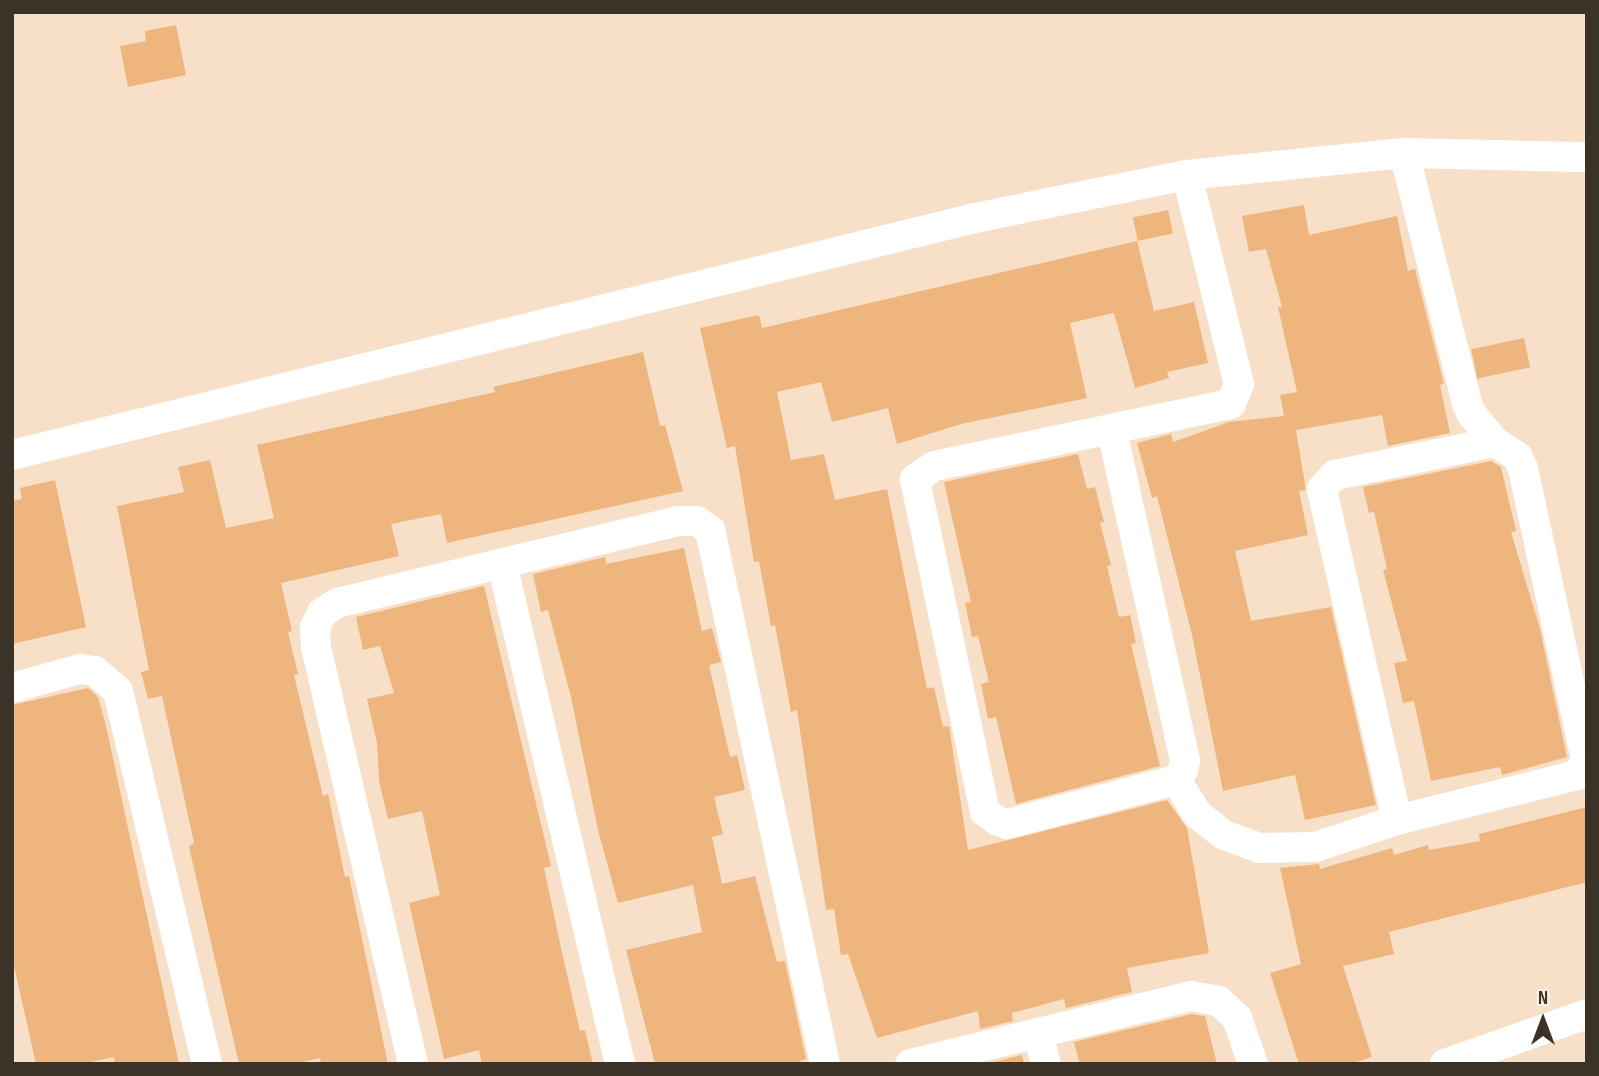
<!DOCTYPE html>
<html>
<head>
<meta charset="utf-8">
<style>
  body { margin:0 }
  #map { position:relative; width:1599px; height:1076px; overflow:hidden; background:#f8dfc7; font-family:"Sofia Sans Condensed",sans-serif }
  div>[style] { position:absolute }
  .building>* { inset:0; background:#eeb67e; transform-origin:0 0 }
  .street>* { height:30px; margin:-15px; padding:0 15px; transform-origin:15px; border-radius:15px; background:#fff }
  span { translate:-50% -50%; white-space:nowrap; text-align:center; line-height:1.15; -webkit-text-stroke:5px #fdeedf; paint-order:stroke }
  .frame { position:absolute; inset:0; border:14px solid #3b3228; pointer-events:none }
  .north { position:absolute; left:1508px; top:985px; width:70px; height:70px; -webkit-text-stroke:5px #fdeedf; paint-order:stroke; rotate:0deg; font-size:19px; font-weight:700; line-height:28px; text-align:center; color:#3b3228 }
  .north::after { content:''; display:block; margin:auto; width:24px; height:32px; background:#3b3228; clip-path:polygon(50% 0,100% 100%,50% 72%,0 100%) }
</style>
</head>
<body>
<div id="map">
  <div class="building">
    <div style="clip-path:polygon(176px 25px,186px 75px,128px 87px,120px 46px,146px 41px,145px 31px)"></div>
    <div style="clip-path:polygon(1304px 205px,1309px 235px,1397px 216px,1408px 271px,1415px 269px,1444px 384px,1440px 385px,1450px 433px,1388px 446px,1382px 415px,1296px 430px,1305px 484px,1305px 490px,1299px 491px,1308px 535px,1235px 551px,1251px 621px,1331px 607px,1376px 805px,1305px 820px,1295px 775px,1223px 791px,1192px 635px,1157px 496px,1152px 498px,1137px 443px,1171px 434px,1173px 442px,1229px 422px,1284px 416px,1280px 395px,1297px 392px,1278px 307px,1282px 307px,1266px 249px,1249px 252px,1242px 216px)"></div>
    <div style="left:1168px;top:210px;width:24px;height:36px;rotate:78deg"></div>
    <div style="clip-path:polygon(1137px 241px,1154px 311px,1194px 302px,1208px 363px,1167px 372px,1169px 378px,1135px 388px,1114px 313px,1070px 323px,1087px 398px,961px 424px,897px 444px,888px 408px,832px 422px,821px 382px,777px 392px,791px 460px,824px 454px,835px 500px,887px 489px,927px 689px,934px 687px,943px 727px,949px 726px,968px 850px,1167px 800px,1187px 828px,1209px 953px,1127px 968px,1132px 992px,1066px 1008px,1064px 999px,1012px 1013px,1013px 1021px,980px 1029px,978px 1011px,877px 1038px,848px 954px,841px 955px,834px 909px,826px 910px,797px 710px,791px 712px,775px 625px,771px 626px,759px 561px,754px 562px,735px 446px,727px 448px,700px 328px,759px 315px,762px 328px)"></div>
    <div style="left:1524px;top:338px;width:30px;height:54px;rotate:78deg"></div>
    <div style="clip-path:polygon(643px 352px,660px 426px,665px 425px,683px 491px,447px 543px,441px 514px,391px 524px,399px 556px,281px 583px,292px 631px,288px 632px,298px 674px,294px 675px,323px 796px,328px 794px,345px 877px,349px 876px,388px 1064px,321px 1064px,320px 1058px,295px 1064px,239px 1064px,189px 847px,194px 843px,162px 696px,148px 699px,141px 672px,149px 670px,117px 506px,184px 492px,178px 467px,210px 460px,226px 528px,274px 518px,257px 445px,495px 392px,493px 387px)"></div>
    <div style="clip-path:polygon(1078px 454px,1087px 489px,1095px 487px,1104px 522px,1100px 523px,1111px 565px,1107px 566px,1119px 617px,1130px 615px,1136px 643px,1131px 644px,1160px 766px,1016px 804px,996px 717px,988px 719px,981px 684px,989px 682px,978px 636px,972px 637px,965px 603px,971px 602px,944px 482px)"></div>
    <div style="clip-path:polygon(1491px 461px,1501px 467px,1516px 531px,1511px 532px,1540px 629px,1567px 757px,1502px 775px,1500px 767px,1431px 781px,1414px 701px,1403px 703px,1394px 663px,1407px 661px,1383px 570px,1387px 569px,1374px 512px,1369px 513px,1363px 487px)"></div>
    <div style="clip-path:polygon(55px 480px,86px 627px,12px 644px,12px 501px,22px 499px,20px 488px)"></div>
    <div style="clip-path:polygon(684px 548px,702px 631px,712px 628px,721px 662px,709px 665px,730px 757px,737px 755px,745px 790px,714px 797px,723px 834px,712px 837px,722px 884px,755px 876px,777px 962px,785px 961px,806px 1059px,791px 1064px,655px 1064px,626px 950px,702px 932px,693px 885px,618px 903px,598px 830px,571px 697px,548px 610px,541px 612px,533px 574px,605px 557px,606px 564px)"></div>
    <div style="clip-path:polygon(484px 586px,551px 866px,544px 868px,561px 948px,580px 1031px,585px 1030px,593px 1064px,482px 1064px,479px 1050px,444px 1059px,409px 903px,440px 895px,422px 811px,388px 819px,379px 781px,377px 743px,367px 699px,394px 693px,380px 646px,363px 650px,356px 617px)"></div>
    <div style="clip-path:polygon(88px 688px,98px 697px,106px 726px,179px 1064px,115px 1064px,114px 1057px,82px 1064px,36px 1064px,12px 957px,12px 705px)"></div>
    <div style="clip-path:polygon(1587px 807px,1587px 882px,1389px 932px,1394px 954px,1343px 966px,1372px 1057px,1350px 1064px,1299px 1064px,1270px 973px,1301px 964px,1280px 868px,1319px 864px,1320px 869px,1392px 848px,1394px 855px,1428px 845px,1429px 850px,1480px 841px,1479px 834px)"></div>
    <div style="clip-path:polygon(1192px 1014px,1205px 1016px,1217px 1064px,1080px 1064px,1074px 1042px)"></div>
    <div style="clip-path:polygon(1022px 1055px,1024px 1064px,986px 1064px)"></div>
  </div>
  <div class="street">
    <div style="left:1112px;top:431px;width:338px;rotate:77.5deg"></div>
    <div style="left:1185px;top:761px;width:9px;rotate:103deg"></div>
    <div style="left:1183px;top:770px;width:12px;rotate:125deg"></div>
    <div style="left:1176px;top:780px;width:175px;rotate:165.4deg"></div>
    <div style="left:1007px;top:824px;width:9px;rotate:-162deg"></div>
    <div style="left:998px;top:821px;width:16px;rotate:-145deg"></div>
    <div style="left:985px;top:812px;width:340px;rotate:-101.9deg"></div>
    <div style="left:915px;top:479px;width:23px;rotate:-34deg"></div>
    <div style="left:934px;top:466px;width:303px;rotate:-11.8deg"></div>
    <div style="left:1231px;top:404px;width:22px;rotate:-68deg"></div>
    <div style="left:1239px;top:384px;width:215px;rotate:-104deg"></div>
    <div style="left:12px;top:455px;width:992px;rotate:-13.83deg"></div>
    <div style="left:975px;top:218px;width:216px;rotate:-11.5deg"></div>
    <div style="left:1187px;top:175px;width:218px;rotate:-5.8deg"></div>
    <div style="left:1404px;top:153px;width:183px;rotate:1.3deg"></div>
    <div style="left:502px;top:564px;width:514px;rotate:76.72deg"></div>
    <div style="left:12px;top:688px;width:71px;rotate:-15.6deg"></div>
    <div style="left:80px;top:669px;width:15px;rotate:8deg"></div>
    <div style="left:95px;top:671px;width:30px;rotate:41deg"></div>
    <div style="left:118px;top:691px;width:383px;rotate:76.6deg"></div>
    <div style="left:1176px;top:780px;width:40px;rotate:58deg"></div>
    <div style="left:1197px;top:814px;width:34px;rotate:38deg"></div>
    <div style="left:1224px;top:835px;width:37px;rotate:20deg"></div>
    <div style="left:1259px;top:848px;width:56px;rotate:-1deg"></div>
    <div style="left:1315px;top:847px;width:86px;rotate:-18.2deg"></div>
    <div style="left:1397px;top:820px;width:186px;rotate:-14deg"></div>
    <div style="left:1577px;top:775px;width:17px;rotate:-59deg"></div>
    <div style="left:1586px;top:760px;width:298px;rotate:-102.2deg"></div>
    <div style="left:1523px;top:469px;width:13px;rotate:-113deg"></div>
    <div style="left:1518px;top:457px;width:27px;rotate:-147deg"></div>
    <div style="left:1495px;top:442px;width:35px;rotate:-130deg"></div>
    <div style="left:1472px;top:415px;width:13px;rotate:-113deg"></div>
    <div style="left:1467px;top:403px;width:258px;rotate:-104.1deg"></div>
    <div style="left:1397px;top:820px;width:339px;rotate:-102.8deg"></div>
    <div style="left:1322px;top:489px;width:19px;rotate:-47deg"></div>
    <div style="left:1335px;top:475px;width:163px;rotate:-11.7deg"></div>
    <div style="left:1038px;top:1033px;width:32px;rotate:76deg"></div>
    <div style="left:413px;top:1064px;width:429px;rotate:-103.1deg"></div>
    <div style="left:316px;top:646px;width:19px;rotate:-93deg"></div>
    <div style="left:315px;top:627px;width:16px;rotate:-63deg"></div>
    <div style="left:322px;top:613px;width:18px;rotate:-34deg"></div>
    <div style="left:337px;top:603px;width:351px;rotate:-13.5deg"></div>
    <div style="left:678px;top:521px;width:19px"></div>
    <div style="left:697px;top:521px;width:16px;rotate:35deg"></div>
    <div style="left:710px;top:530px;width:546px;rotate:77.85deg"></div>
    <div style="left:910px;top:1064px;width:289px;rotate:-13.6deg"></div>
    <div style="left:1191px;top:996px;width:28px;rotate:10deg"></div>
    <div style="left:1219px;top:1001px;width:25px;rotate:43deg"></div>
    <div style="left:1237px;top:1018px;width:49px;rotate:70.8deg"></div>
    <div style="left:1445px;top:1064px;width:151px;rotate:-19.4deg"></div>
  </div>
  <div class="frame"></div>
  <div class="north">N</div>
</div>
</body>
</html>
